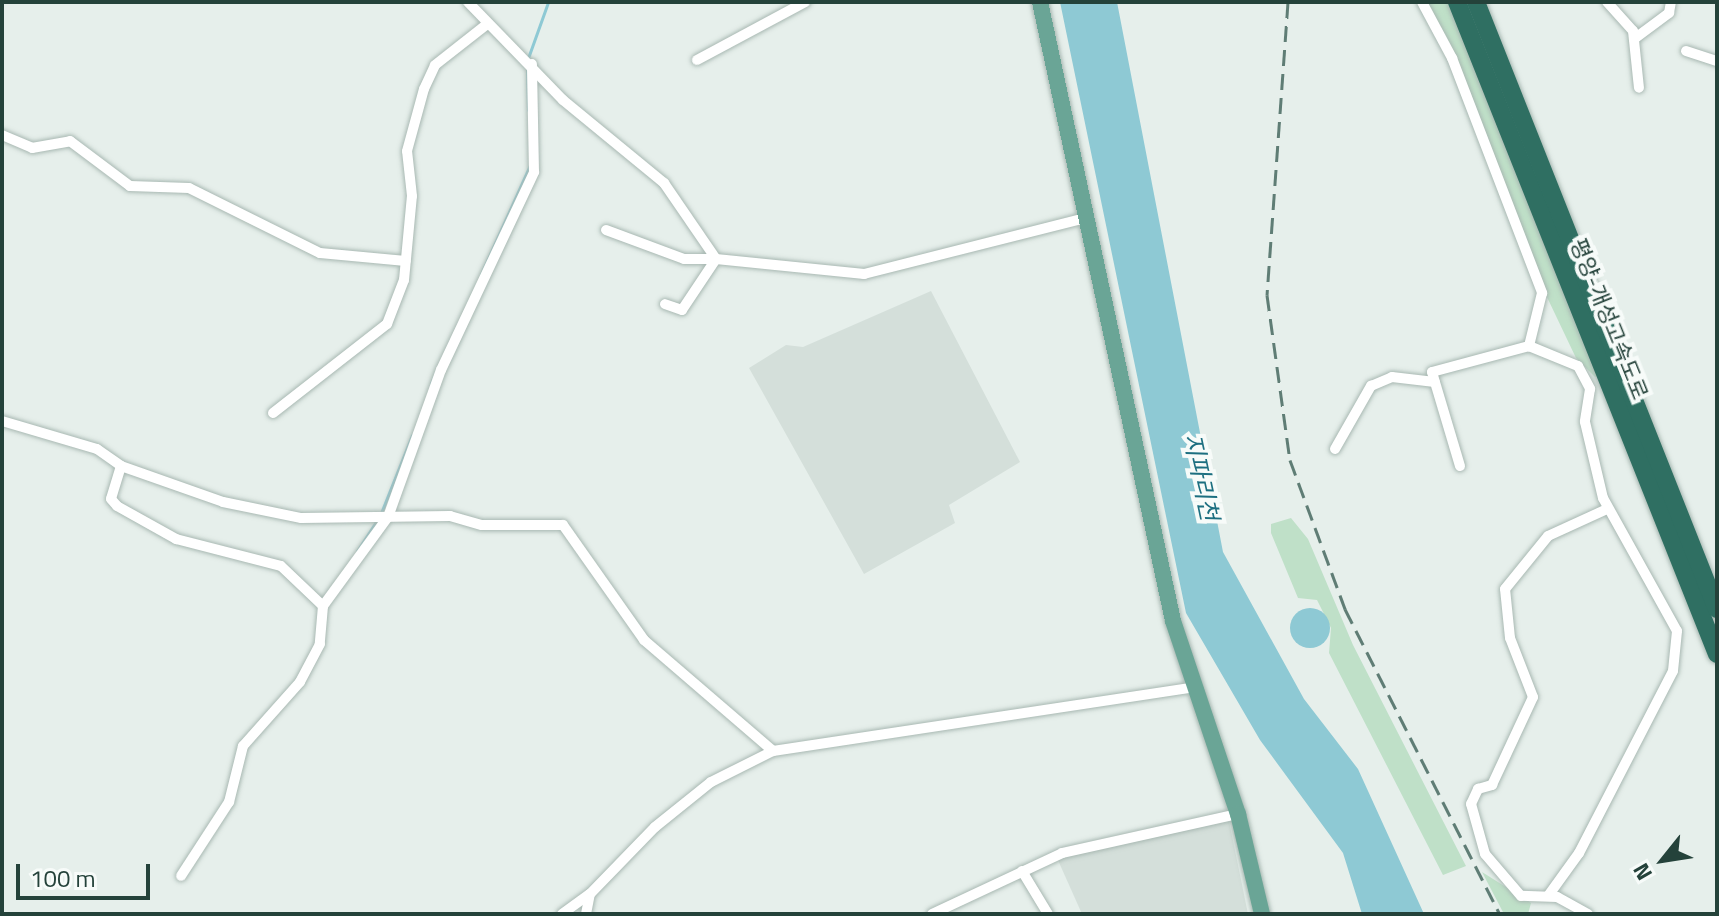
<!DOCTYPE html>
<html>
<head>
<meta charset="utf-8">
<style>
  body { margin:0 }
  #map { position:relative; width:1719px; height:916px; overflow:hidden; background:#e6efeb; font-family:"Titillium Web","Noto Sans KR",sans-serif }
  div>[style] { position:absolute }
  .built>* { inset:0; background:#d4dfda }
  .green>* { inset:0; background:#bfe0c8 }
  .water>* { inset:0; background:#8ec9d4 }
  .round { border-radius:50% }
  .stream>* { height:3px; margin:-1.5px; padding:0 1.5px; transform-origin:1.5px; border-radius:1.5px; background:#8ec9d4 }
  .roads { filter:drop-shadow(0 0 2px #a8b8b2) drop-shadow(0 0 2px #a8b8b2) }
  .street>* { height:10px; margin:-5px; padding:0 5px; transform-origin:5px; border-radius:5px; background:#fff }
  .primary>* { height:16px; margin:-8px; padding:0 8px; transform-origin:8px; border-radius:8px; background:#6aa596 }
  .highway>* { height:18px; margin:-9px; padding:0 9px; transform-origin:9px; border-radius:9px; background:#2f6f62 }
  .rail>* { height:3px; margin-top:-1.5px; transform-origin:0; background:repeating-linear-gradient(90deg,#5f7d75 0 16px,transparent 0 24px) }
  span { translate:-50% -50%; white-space:nowrap; text-align:center; line-height:1.15; -webkit-text-stroke:8px #f7fbf9; paint-order:stroke }
  .street-label { font-size:22px; color:#24423a }
  .water-label { font-size:24px; color:#1c6f80; font-style:italic }
  .frame { position:absolute; inset:0; border:4px solid #24423a; pointer-events:none }
  .north { position:absolute; left:1623px; top:820px; width:80px; height:80px; -webkit-text-stroke:6px #f7fbf9; paint-order:stroke; rotate:240deg; font-size:22px; font-weight:700; line-height:32px; text-align:center; color:#24423a }
  .north::after { content:''; display:block; margin:auto; width:28px; height:36px; background:#24423a; clip-path:polygon(50% 0,100% 100%,50% 72%,0 100%) }
  .scale { position:absolute; left:16px; top:864px; width:134px; height:36px; box-sizing:border-box; border:4px solid #24423a; border-top:0; padding-left:10px; font-size:24px; line-height:28px; white-space:nowrap; color:#24423a; -webkit-text-stroke:6px #f7fbf9; paint-order:stroke }
</style>
</head>
<body>
<div id="map">
  <div class="built">
    <div style="clip-path:polygon(931px 291px,1020px 462px,949px 505px,955px 523px,864px 574px,749px 368px,786px 345px,803px 347px)"></div>
    <div style="clip-path:polygon(1229px 821px,1248px 914px,1082px 914px,1057px 858px)"></div>
  </div>
  <div class="green">
    <div style="clip-path:polygon(1426px 2px,1449px 2px,1600px 374px,1595px 377px,1576px 358px,1546px 295px,1461px 71px)"></div>
    <div style="clip-path:polygon(1291px 518px,1308px 539px,1353px 645px,1466px 866px,1443px 875px,1329px 653px,1331px 628px,1317px 600px,1298px 598px,1271px 533px,1271px 524px)"></div>
    <div style="clip-path:polygon(1482px 872px,1531px 903px,1528px 914px,1504px 914px)"></div>
  </div>
  <div class="water">
    <div style="clip-path:polygon(1060px 2px,1117px 2px,1223px 552px,1304px 699px,1358px 769px,1424px 914px,1362px 914px,1343px 853px,1260px 740px,1186px 613px)"></div>
    <div class="round" style="left:1290px;top:608px;width:40px;height:40px"></div>
  </div>
  <div class="stream">
    <div style="left:528px;top:58px;width:59px;rotate:-70.3deg"></div>
    <div style="left:527px;top:69px;width:41px;rotate:88.6deg"></div>
    <div style="left:481px;top:274px;width:120px;rotate:-65.8deg"></div>
    <div style="left:431px;top:383px;width:48px;rotate:-65.6deg"></div>
    <div style="left:381px;top:513px;width:84px;rotate:-68.3deg"></div>
    <div style="left:357px;top:551px;width:37px;rotate:-57deg"></div>
  </div>
  <div class="roads">
    <div class="street">
      <div style="left:468px;top:2px;width:136px;rotate:45.9deg"></div>
      <div style="left:563px;top:100px;width:131px;rotate:39.4deg"></div>
      <div style="left:664px;top:183px;width:92px;rotate:55.6deg"></div>
      <div style="left:716px;top:259px;width:149px;rotate:5.8deg"></div>
      <div style="left:864px;top:274px;width:229px;rotate:-14.2deg"></div>
      <div style="left:1422px;top:2px;width:64px;rotate:61.8deg"></div>
      <div style="left:1452px;top:58px;width:252px;rotate:69deg"></div>
      <div style="left:1542px;top:293px;width:55px;rotate:103.8deg"></div>
      <div style="left:1607px;top:2px;width:39px;rotate:48deg"></div>
      <div style="left:1633px;top:31px;width:57px;rotate:84deg"></div>
      <div style="left:1634px;top:39px;width:44px;rotate:-36.6deg"></div>
      <div style="left:1669px;top:13px;width:11px;rotate:-80deg"></div>
      <div style="left:1686px;top:51px;width:33px;rotate:18deg"></div>
      <div style="left:697px;top:60px;width:123px;rotate:-28.2deg"></div>
      <div style="left:2px;top:135px;width:33px;rotate:23deg"></div>
      <div style="left:32px;top:148px;width:39px;rotate:-10deg"></div>
      <div style="left:70px;top:141px;width:75px;rotate:36.9deg"></div>
      <div style="left:130px;top:186px;width:59px;rotate:1.9deg"></div>
      <div style="left:189px;top:188px;width:146px;rotate:26.4deg"></div>
      <div style="left:320px;top:253px;width:86px;rotate:5.3deg"></div>
      <div style="left:606px;top:230px;width:83px;rotate:20.4deg"></div>
      <div style="left:684px;top:259px;width:32px"></div>
      <div style="left:716px;top:259px;width:61px;rotate:123.7deg"></div>
      <div style="left:682px;top:310px;width:18px;rotate:-161deg"></div>
      <div style="left:273px;top:413px;width:145px;rotate:-38deg"></div>
      <div style="left:387px;top:324px;width:47px;rotate:-68.9deg"></div>
      <div style="left:404px;top:280px;width:84px;rotate:-84.6deg"></div>
      <div style="left:412px;top:196px;width:45px;rotate:-96.3deg"></div>
      <div style="left:407px;top:151px;width:64px;rotate:-74.7deg"></div>
      <div style="left:424px;top:89px;width:26px;rotate:-65deg"></div>
      <div style="left:435px;top:65px;width:65px;rotate:-38.1deg"></div>
      <div style="left:2px;top:421px;width:99px;rotate:16.4deg"></div>
      <div style="left:97px;top:449px;width:29px;rotate:35deg"></div>
      <div style="left:121px;top:466px;width:108px;rotate:19.4deg"></div>
      <div style="left:223px;top:502px;width:80px;rotate:11.6deg"></div>
      <div style="left:301px;top:518px;width:149px;rotate:-0.8deg"></div>
      <div style="left:450px;top:516px;width:33px;rotate:16deg"></div>
      <div style="left:482px;top:525px;width:81px"></div>
      <div style="left:563px;top:525px;width:141px;rotate:54.8deg"></div>
      <div style="left:644px;top:640px;width:170px;rotate:40.7deg"></div>
      <div style="left:1335px;top:449px;width:73px;rotate:-60.3deg"></div>
      <div style="left:1371px;top:386px;width:23px;rotate:-23deg"></div>
      <div style="left:1392px;top:377px;width:43px;rotate:6.6deg"></div>
      <div style="left:121px;top:466px;width:34px;rotate:107deg"></div>
      <div style="left:111px;top:499px;width:9px;rotate:49deg"></div>
      <div style="left:117px;top:506px;width:68px;rotate:29.2deg"></div>
      <div style="left:176px;top:539px;width:108px;rotate:14.4deg"></div>
      <div style="left:281px;top:566px;width:58px;rotate:43.6deg"></div>
      <div style="left:323px;top:606px;width:38px;rotate:95deg"></div>
      <div style="left:320px;top:644px;width:43px;rotate:117.8deg"></div>
      <div style="left:300px;top:682px;width:86px;rotate:131.7deg"></div>
      <div style="left:243px;top:746px;width:58px;rotate:104deg"></div>
      <div style="left:229px;top:802px;width:88px;rotate:123deg"></div>
      <div style="left:1460px;top:466px;width:98px;rotate:-106.6deg"></div>
      <div style="left:1432px;top:372px;width:100px;rotate:-15deg"></div>
      <div style="left:1529px;top:346px;width:53px;rotate:22.2deg"></div>
      <div style="left:1578px;top:366px;width:26px;rotate:62deg"></div>
      <div style="left:1590px;top:389px;width:33px;rotate:99deg"></div>
      <div style="left:1585px;top:422px;width:78px;rotate:76.7deg"></div>
      <div style="left:1603px;top:498px;width:152px;rotate:60.9deg"></div>
      <div style="left:1677px;top:631px;width:40px;rotate:95.7deg"></div>
      <div style="left:1673px;top:671px;width:205px;rotate:117.3deg"></div>
      <div style="left:1579px;top:853px;width:53px;rotate:125.8deg"></div>
      <div style="left:323px;top:606px;width:110px;rotate:-53.9deg"></div>
      <div style="left:388px;top:517px;width:156px;rotate:-70.2deg"></div>
      <div style="left:441px;top:370px;width:219px;rotate:-64.8deg"></div>
      <div style="left:534px;top:172px;width:108px;rotate:-91.1deg"></div>
      <div style="left:1022px;top:871px;width:50px;rotate:58.8deg"></div>
      <div style="left:562px;top:914px;width:34px;rotate:-36deg"></div>
      <div style="left:586px;top:914px;width:20px;rotate:-79deg"></div>
      <div style="left:590px;top:894px;width:93px;rotate:-45.9deg"></div>
      <div style="left:655px;top:827px;width:72px;rotate:-38.8deg"></div>
      <div style="left:711px;top:782px;width:69px;rotate:-26.6deg"></div>
      <div style="left:773px;top:751px;width:427px;rotate:-8.6deg"></div>
      <div style="left:932px;top:914px;width:144px;rotate:-25.1deg"></div>
      <div style="left:1062px;top:853px;width:180px;rotate:-12.5deg"></div>
      <div style="left:1588px;top:914px;width:35px;rotate:-151deg"></div>
      <div style="left:1557px;top:897px;width:36px;rotate:-178deg"></div>
      <div style="left:1521px;top:896px;width:55px;rotate:-130.6deg"></div>
      <div style="left:1485px;top:854px;width:52px;rotate:-105.6deg"></div>
      <div style="left:1471px;top:804px;width:17px;rotate:-65deg"></div>
      <div style="left:1478px;top:789px;width:15px;rotate:-16deg"></div>
      <div style="left:1492px;top:785px;width:97px;rotate:-65deg"></div>
      <div style="left:1533px;top:697px;width:63px;rotate:-111.3deg"></div>
      <div style="left:1510px;top:638px;width:49px;rotate:-95.8deg"></div>
      <div style="left:1505px;top:589px;width:68px;rotate:-50.9deg"></div>
      <div style="left:1548px;top:536px;width:65px;rotate:-24.6deg"></div>
    </div>
    <div class="primary">
      <div style="left:1040px;top:2px;width:633px;rotate:77.87deg"></div>
      <div style="left:1173px;top:621px;width:204px;rotate:71.4deg"></div>
      <div style="left:1238px;top:814px;width:103px;rotate:76.5deg"></div>
    </div>
    <div class="highway">
      <div style="left:1457px;top:2px;width:702px;rotate:68.26deg"></div>
      <div style="left:1476px;top:2px;width:653px;rotate:68.35deg"></div>
    </div>
  </div>
  <div class="rail">
    <div style="left:1288px;top:2px;width:294px;rotate:94.1deg"></div>
    <div style="left:1267px;top:295px;width:167px;rotate:82.1deg"></div>
    <div style="left:1290px;top:460px;width:159px;rotate:69.7deg"></div>
    <div style="left:1345px;top:609px;width:342px;rotate:63.1deg"></div>
  </div>
  <div class="street-label">
    <span style="left:1609px;top:319px;rotate:68deg">평양-개성고속도로</span>
  </div>
  <div class="water-label">
    <span style="left:1201px;top:477px;rotate:78deg">지파리천</span>
  </div>
  <div class="frame"></div>
  <div class="north">N</div>
  <div class="scale">100 m</div>
</div>
</body>
</html>
